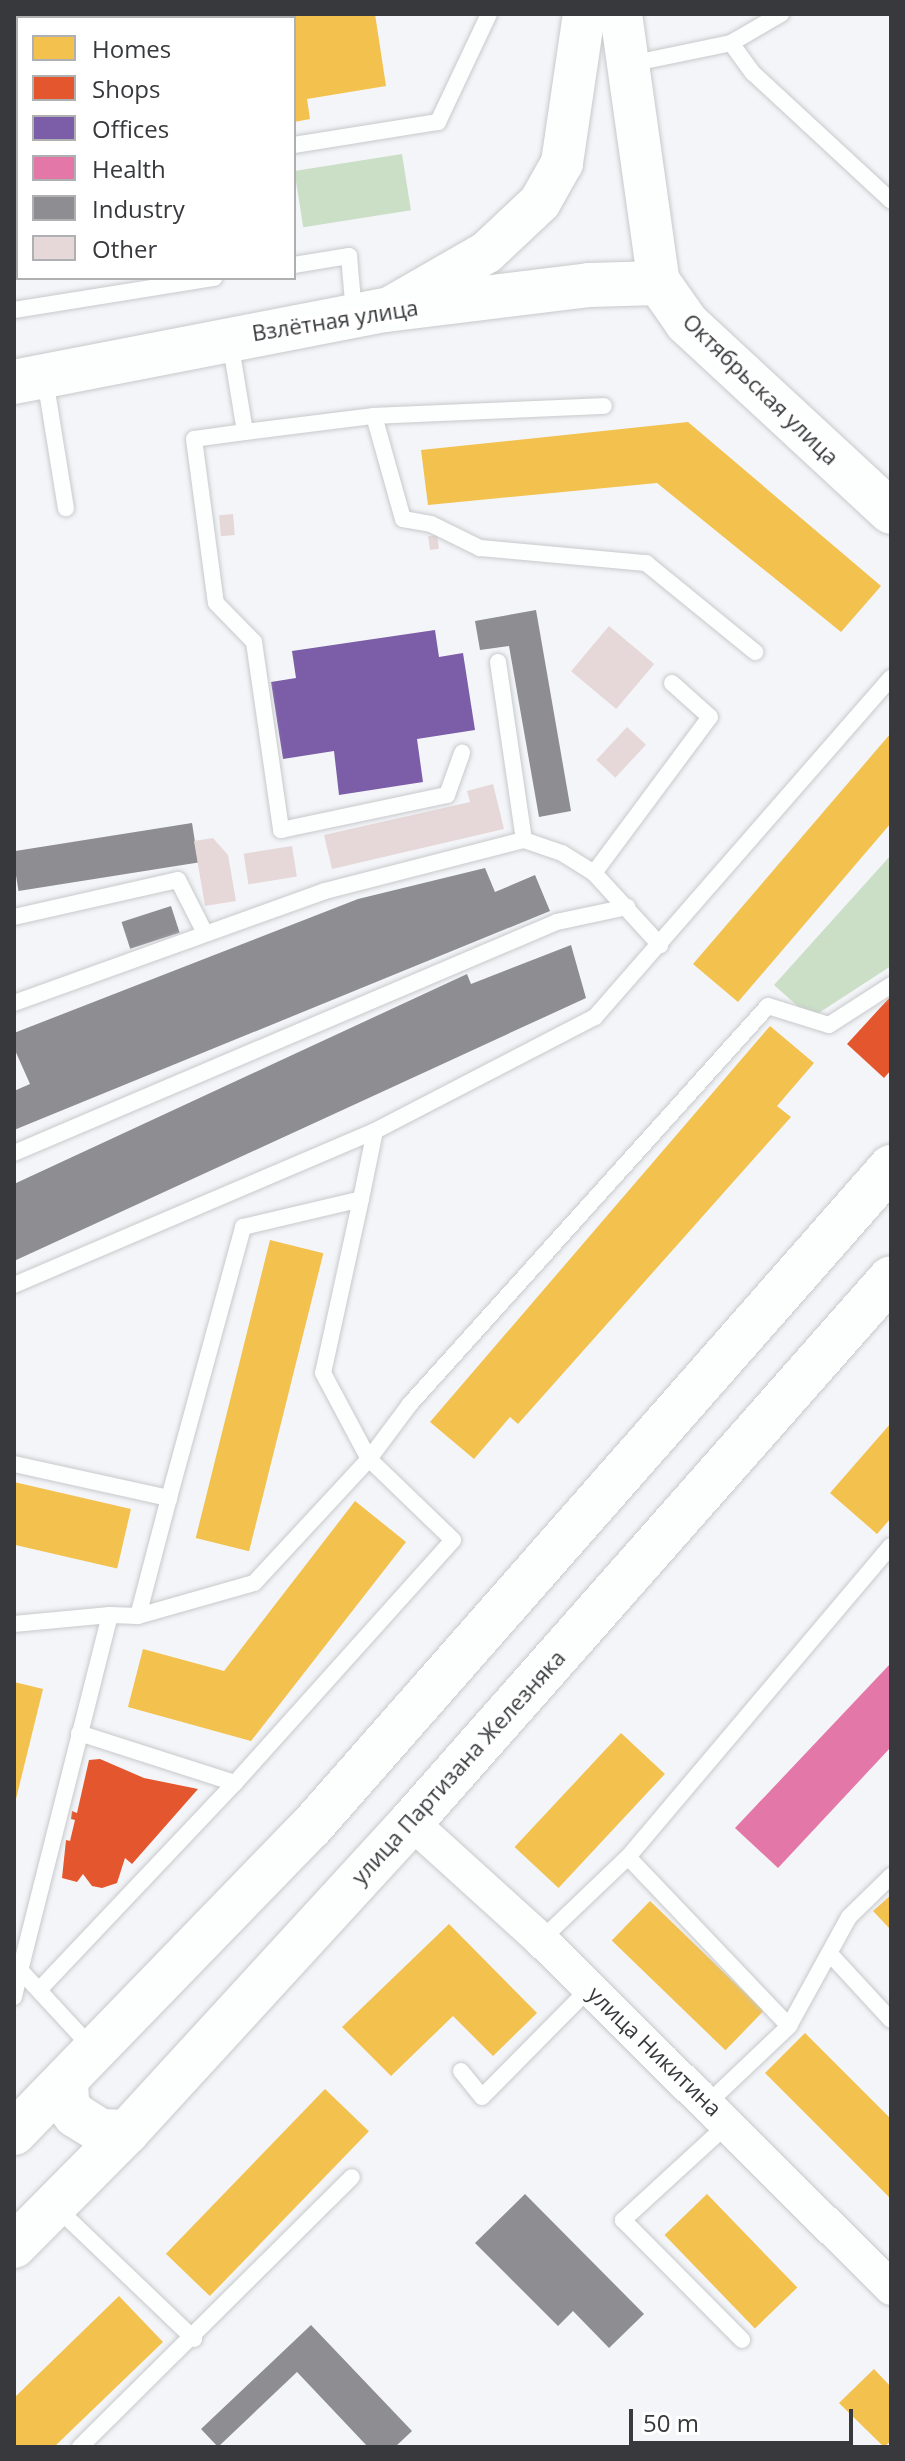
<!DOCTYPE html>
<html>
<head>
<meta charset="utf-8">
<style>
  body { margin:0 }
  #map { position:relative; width:905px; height:2461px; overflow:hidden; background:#f3f5f8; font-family:"Open Sans",sans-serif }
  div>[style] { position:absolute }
  .green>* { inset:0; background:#cbdfc6; transform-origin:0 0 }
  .homes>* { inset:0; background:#f2c14e; transform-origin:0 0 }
  .shops>* { inset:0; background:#e4572e }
  .offices>* { inset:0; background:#7b5ea7 }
  .health>* { inset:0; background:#e377a8 }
  .industry>* { inset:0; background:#8d8d92; transform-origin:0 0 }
  .building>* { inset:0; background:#e6d8d8; transform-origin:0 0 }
  .roads { filter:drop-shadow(0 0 2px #c8c9cb) drop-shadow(0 0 2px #c8c9cb) }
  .service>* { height:16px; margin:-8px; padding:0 8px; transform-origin:8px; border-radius:8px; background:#fdfefe }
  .minor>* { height:34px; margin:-17px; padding:0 17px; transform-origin:17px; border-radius:17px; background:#fdfefe }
  .tertiary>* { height:42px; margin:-21px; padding:0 21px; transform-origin:21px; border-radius:21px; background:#fdfefe }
  .secondary>* { height:44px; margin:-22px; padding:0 22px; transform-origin:22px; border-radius:22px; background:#fdfefe }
  .primary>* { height:44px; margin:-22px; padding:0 22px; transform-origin:22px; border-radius:22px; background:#fdfefe }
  span { translate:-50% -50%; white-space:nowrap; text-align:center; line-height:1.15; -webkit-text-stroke:8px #fff; paint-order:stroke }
  .street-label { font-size:22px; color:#37393c }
  .frame { position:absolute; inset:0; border:16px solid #37393c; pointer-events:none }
  .legend { position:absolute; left:16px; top:16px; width:280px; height:264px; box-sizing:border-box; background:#fff; border:2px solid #afb0b1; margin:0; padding:10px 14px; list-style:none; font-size:24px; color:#37393c }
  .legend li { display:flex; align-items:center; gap:16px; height:40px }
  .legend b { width:40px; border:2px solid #afb0b1 }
  .scale { position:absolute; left:629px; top:2409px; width:224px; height:36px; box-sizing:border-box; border:4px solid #37393c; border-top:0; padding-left:10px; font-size:24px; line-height:28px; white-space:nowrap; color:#37393c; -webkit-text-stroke:6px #fff; paint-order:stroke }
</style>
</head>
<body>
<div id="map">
  <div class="green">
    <div style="left:402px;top:154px;width:57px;height:109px;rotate:81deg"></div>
    <div style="clip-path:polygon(891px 855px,891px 966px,811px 1018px,774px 985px)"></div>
  </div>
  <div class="homes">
    <div style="clip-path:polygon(210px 14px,375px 14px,386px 86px,307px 99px,310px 119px,294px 122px,294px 18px,195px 18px)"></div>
    <div style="left:18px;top:45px;width:122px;height:4px;rotate:90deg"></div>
    <div style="clip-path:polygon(688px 422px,881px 586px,841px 632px,657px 483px,428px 505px,421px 450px)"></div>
    <div style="clip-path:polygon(891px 733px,891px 823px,738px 1002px,693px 964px)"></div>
    <div style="clip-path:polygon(770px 1026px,814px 1063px,777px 1106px,791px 1117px,518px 1424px,510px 1417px,474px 1459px,430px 1422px)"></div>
    <div style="left:270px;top:1240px;width:55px;height:307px;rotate:14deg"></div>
    <div style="clip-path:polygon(891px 1423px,891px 1518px,877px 1534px,830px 1493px)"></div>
    <div style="left:14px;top:1482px;width:120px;height:61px;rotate:13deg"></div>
    <div style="clip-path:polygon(355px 1501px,406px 1542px,251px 1741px,128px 1707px,143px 1649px,224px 1671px)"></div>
    <div style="clip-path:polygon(14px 1682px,43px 1689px,15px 1803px,14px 1803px)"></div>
    <div style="left:621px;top:1733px;width:60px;height:156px;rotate:43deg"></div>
    <div style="clip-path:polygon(891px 1895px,891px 1930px,873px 1911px)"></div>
    <div style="left:650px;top:1901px;width:158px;height:55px;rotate:44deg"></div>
    <div style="clip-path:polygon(449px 1924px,537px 2013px,493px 2056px,453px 2016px,391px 2076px,342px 2027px)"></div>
    <div style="clip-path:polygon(805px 2033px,891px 2119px,891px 2199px,765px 2073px)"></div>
    <div style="left:325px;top:2089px;width:61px;height:229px;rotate:44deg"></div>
    <div style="left:707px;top:2194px;width:130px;height:59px;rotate:46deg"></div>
    <div style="clip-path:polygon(119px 2296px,163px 2342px,54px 2447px,14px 2447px,14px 2398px)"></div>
    <div style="clip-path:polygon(874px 2369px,891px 2387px,891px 2441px,884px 2447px,839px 2403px)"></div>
  </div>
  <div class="shops">
    <div style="clip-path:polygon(891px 996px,891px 1070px,884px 1078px,847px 1044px)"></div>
    <div style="clip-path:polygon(100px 1759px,144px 1778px,198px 1789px,132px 1864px,125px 1858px,117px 1883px,102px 1888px,92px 1886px,83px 1874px,77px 1882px,62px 1878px,66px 1840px,70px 1841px,75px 1820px,71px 1819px,72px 1811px,77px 1813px,89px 1760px)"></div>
  </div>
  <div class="offices">
    <div style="clip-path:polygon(435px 630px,439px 657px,463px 653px,475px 730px,417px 739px,423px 782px,339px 795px,334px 751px,283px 759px,271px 682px,296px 678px,292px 651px)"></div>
  </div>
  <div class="health">
    <div style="clip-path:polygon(891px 1663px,891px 1747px,778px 1868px,735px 1828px)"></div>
  </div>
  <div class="industry">
    <div style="clip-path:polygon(536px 610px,571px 811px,539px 817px,509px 646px,480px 650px,475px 621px)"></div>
    <div style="left:192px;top:823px;width:40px;height:182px;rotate:81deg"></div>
    <div style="clip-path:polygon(485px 868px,495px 892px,535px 875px,550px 911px,14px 1130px,14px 1091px,30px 1084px,14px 1048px,14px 1033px,358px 899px)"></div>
    <div style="left:171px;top:906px;width:28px;height:52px;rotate:72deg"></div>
    <div style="clip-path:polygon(571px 945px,586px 998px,14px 1261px,14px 1184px,467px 974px,471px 984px)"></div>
    <div style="clip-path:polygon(525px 2194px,644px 2314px,609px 2348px,573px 2311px,558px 2326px,475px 2243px)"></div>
    <div style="clip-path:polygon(311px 2325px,412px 2431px,395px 2447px,368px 2447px,297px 2372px,218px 2447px,201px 2429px)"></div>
  </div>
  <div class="building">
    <div style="left:233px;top:514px;width:21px;height:14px;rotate:85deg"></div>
    <div style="left:437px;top:535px;width:14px;height:9px;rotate:82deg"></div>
    <div style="left:609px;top:626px;width:59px;height:59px;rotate:40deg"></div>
    <div style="left:627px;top:727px;width:26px;height:45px;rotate:43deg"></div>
    <div style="clip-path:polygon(493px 784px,504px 829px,332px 869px,324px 835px,470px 802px,467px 791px)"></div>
    <div style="clip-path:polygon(213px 838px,228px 855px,236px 901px,205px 906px,194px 841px)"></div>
    <div style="left:292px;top:846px;width:31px;height:49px;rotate:81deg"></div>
  </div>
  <div class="roads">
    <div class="service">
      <div style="left:731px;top:43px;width:37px;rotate:54deg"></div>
      <div style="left:753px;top:73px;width:188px;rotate:42.8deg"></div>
      <div style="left:630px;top:64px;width:103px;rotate:-11.7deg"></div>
      <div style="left:731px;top:43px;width:58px;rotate:-30.1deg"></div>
      <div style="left:294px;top:145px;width:146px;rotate:-9.1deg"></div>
      <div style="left:438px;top:122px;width:119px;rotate:-64.7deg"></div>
      <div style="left:14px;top:189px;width:4px;rotate:-14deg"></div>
      <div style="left:294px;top:265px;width:56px;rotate:-9.3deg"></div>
      <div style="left:349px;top:256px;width:57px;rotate:85deg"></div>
      <div style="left:14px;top:310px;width:203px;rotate:-9.1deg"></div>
      <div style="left:230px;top:341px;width:92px;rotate:80.6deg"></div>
      <div style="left:245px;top:432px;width:130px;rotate:-7.1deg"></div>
      <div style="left:374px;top:416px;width:107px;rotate:74.3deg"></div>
      <div style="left:403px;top:519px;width:28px;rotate:10deg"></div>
      <div style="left:431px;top:524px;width:55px;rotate:26.1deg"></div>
      <div style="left:480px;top:548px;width:167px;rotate:5.2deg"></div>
      <div style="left:646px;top:563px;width:141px;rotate:39.2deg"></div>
      <div style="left:45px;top:379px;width:131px;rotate:80.8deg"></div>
      <div style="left:374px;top:416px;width:230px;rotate:-2.5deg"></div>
      <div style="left:245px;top:432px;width:51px;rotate:172.2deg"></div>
      <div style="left:194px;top:439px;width:165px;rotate:82.4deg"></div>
      <div style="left:216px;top:603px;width:54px;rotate:45.7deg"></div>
      <div style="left:254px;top:642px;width:190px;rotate:81.8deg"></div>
      <div style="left:281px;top:830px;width:170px;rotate:-11.9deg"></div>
      <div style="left:447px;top:795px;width:45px;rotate:-70.3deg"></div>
      <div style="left:498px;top:662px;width:180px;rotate:81.7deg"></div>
      <div style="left:524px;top:840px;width:40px;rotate:18.9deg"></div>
      <div style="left:562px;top:853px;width:38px;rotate:32deg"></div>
      <div style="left:594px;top:873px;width:98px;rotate:47.5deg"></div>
      <div style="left:594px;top:873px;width:194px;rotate:-53.4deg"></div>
      <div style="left:710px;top:717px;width:51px;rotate:-138.2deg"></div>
      <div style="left:14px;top:917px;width:168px;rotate:-12.7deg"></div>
      <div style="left:178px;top:880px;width:59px;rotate:63deg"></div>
      <div style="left:14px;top:1003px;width:331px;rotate:-19.8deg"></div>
      <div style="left:325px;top:891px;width:205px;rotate:-14.4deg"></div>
      <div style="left:14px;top:1153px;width:590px;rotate:-23.05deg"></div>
      <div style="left:557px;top:922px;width:72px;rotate:-12.1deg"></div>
      <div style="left:361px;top:1199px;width:69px;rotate:-78.4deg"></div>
      <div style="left:14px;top:1285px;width:392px;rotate:-23.1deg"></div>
      <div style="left:375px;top:1131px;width:248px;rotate:-27.4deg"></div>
      <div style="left:595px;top:1017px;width:450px;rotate:-48.9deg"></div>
      <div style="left:14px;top:1464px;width:159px;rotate:12.4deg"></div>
      <div style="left:169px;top:1498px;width:281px;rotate:-74.7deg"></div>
      <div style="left:243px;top:1227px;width:121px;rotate:-13.3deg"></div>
      <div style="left:361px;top:1199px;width:178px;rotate:102.3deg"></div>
      <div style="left:323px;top:1373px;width:98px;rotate:61.9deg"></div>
      <div style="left:369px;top:1459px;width:169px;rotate:132.8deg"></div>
      <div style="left:254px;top:1583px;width:121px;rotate:164.1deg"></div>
      <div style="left:110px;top:1615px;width:28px;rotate:2deg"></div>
      <div style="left:138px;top:1616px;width:122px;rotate:-75.3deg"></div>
      <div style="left:14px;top:1624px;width:96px;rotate:-5.4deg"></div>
      <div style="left:110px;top:1615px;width:366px;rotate:104.2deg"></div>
      <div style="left:20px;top:1970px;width:106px;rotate:47.3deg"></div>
      <div style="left:79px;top:1733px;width:164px;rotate:17.8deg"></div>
      <div style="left:628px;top:1857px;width:233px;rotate:46.4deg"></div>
      <div style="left:541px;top:1940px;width:120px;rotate:-43.7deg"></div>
      <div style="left:628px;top:1857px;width:407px;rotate:-49.8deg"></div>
      <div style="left:831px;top:1955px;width:88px;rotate:47.3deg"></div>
      <div style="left:39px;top:1990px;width:285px;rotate:-46.6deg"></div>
      <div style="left:235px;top:1783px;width:326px;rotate:-48.1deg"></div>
      <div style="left:453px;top:1540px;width:117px;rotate:-136deg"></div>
      <div style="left:369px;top:1459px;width:69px;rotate:-53.3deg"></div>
      <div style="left:410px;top:1404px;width:535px;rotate:-48.03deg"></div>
      <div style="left:768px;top:1006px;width:64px;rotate:17.3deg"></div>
      <div style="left:829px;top:1025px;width:74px;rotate:-32.8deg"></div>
      <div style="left:14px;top:1997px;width:28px;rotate:-77deg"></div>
      <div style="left:461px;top:2071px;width:33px;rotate:51deg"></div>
      <div style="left:482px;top:2097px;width:153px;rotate:-45.3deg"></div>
      <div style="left:708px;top:2103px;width:112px;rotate:-43.5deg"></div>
      <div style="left:789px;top:2026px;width:124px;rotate:-61.2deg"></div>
      <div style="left:849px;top:1917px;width:59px;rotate:-44.3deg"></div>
      <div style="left:729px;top:2123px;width:144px;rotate:137.5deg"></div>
      <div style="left:623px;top:2220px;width:169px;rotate:45.2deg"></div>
      <div style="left:56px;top:2207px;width:191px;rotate:43.7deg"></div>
      <div style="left:80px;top:2447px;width:383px;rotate:-44.8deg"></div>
    </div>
    <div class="minor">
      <div style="left:411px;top:1822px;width:176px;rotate:42.2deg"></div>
      <div style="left:541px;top:1940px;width:494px;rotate:44.8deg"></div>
    </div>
    <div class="tertiary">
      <div style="left:621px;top:14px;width:272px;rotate:82deg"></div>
      <div style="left:388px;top:309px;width:114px;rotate:-29.9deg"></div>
      <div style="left:487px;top:252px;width:73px;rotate:-43.3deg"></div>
      <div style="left:540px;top:202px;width:45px;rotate:-60.6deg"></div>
      <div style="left:562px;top:163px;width:151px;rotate:-81.6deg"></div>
    </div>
    <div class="secondary">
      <div style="left:14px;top:382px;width:379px;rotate:-11deg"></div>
      <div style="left:386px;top:310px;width:205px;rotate:-7deg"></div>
      <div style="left:589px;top:285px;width:70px;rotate:-1.6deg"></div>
      <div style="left:659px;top:283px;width:49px;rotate:55deg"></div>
      <div style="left:687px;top:323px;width:278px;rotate:42.8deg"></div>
    </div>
    <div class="primary">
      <div style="left:66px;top:2082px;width:22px;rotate:87deg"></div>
      <div style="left:67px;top:2104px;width:14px;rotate:54deg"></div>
      <div style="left:75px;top:2115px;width:31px;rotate:32deg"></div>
      <div style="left:101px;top:2131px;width:26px;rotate:2deg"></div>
      <div style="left:14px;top:2133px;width:426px;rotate:-45.9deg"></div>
      <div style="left:311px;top:1827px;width:879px;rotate:-48.69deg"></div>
      <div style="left:14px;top:2246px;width:161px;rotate:-45.3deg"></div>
      <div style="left:127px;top:2132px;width:420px;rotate:-47.5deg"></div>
      <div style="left:411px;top:1822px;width:725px;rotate:-48.58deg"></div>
    </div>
  </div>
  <div class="street-label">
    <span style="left:335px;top:320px;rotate:-9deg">Взлётная улица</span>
    <span style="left:761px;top:389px;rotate:44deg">Октябрьская улица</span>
    <span style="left:458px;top:1767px;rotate:-48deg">улица Партизана Железняка</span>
    <span style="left:655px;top:2051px;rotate:44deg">улица Никитина</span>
  </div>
  <div class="frame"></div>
  <ul class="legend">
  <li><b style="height:22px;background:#f2c14e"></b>Homes</li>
  <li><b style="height:22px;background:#e4572e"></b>Shops</li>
  <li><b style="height:22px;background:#7b5ea7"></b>Offices</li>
  <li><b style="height:22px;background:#e377a8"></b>Health</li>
  <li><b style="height:22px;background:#8d8d92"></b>Industry</li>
  <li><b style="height:22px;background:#e6d8d8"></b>Other</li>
  </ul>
  <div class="scale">50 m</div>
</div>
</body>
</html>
